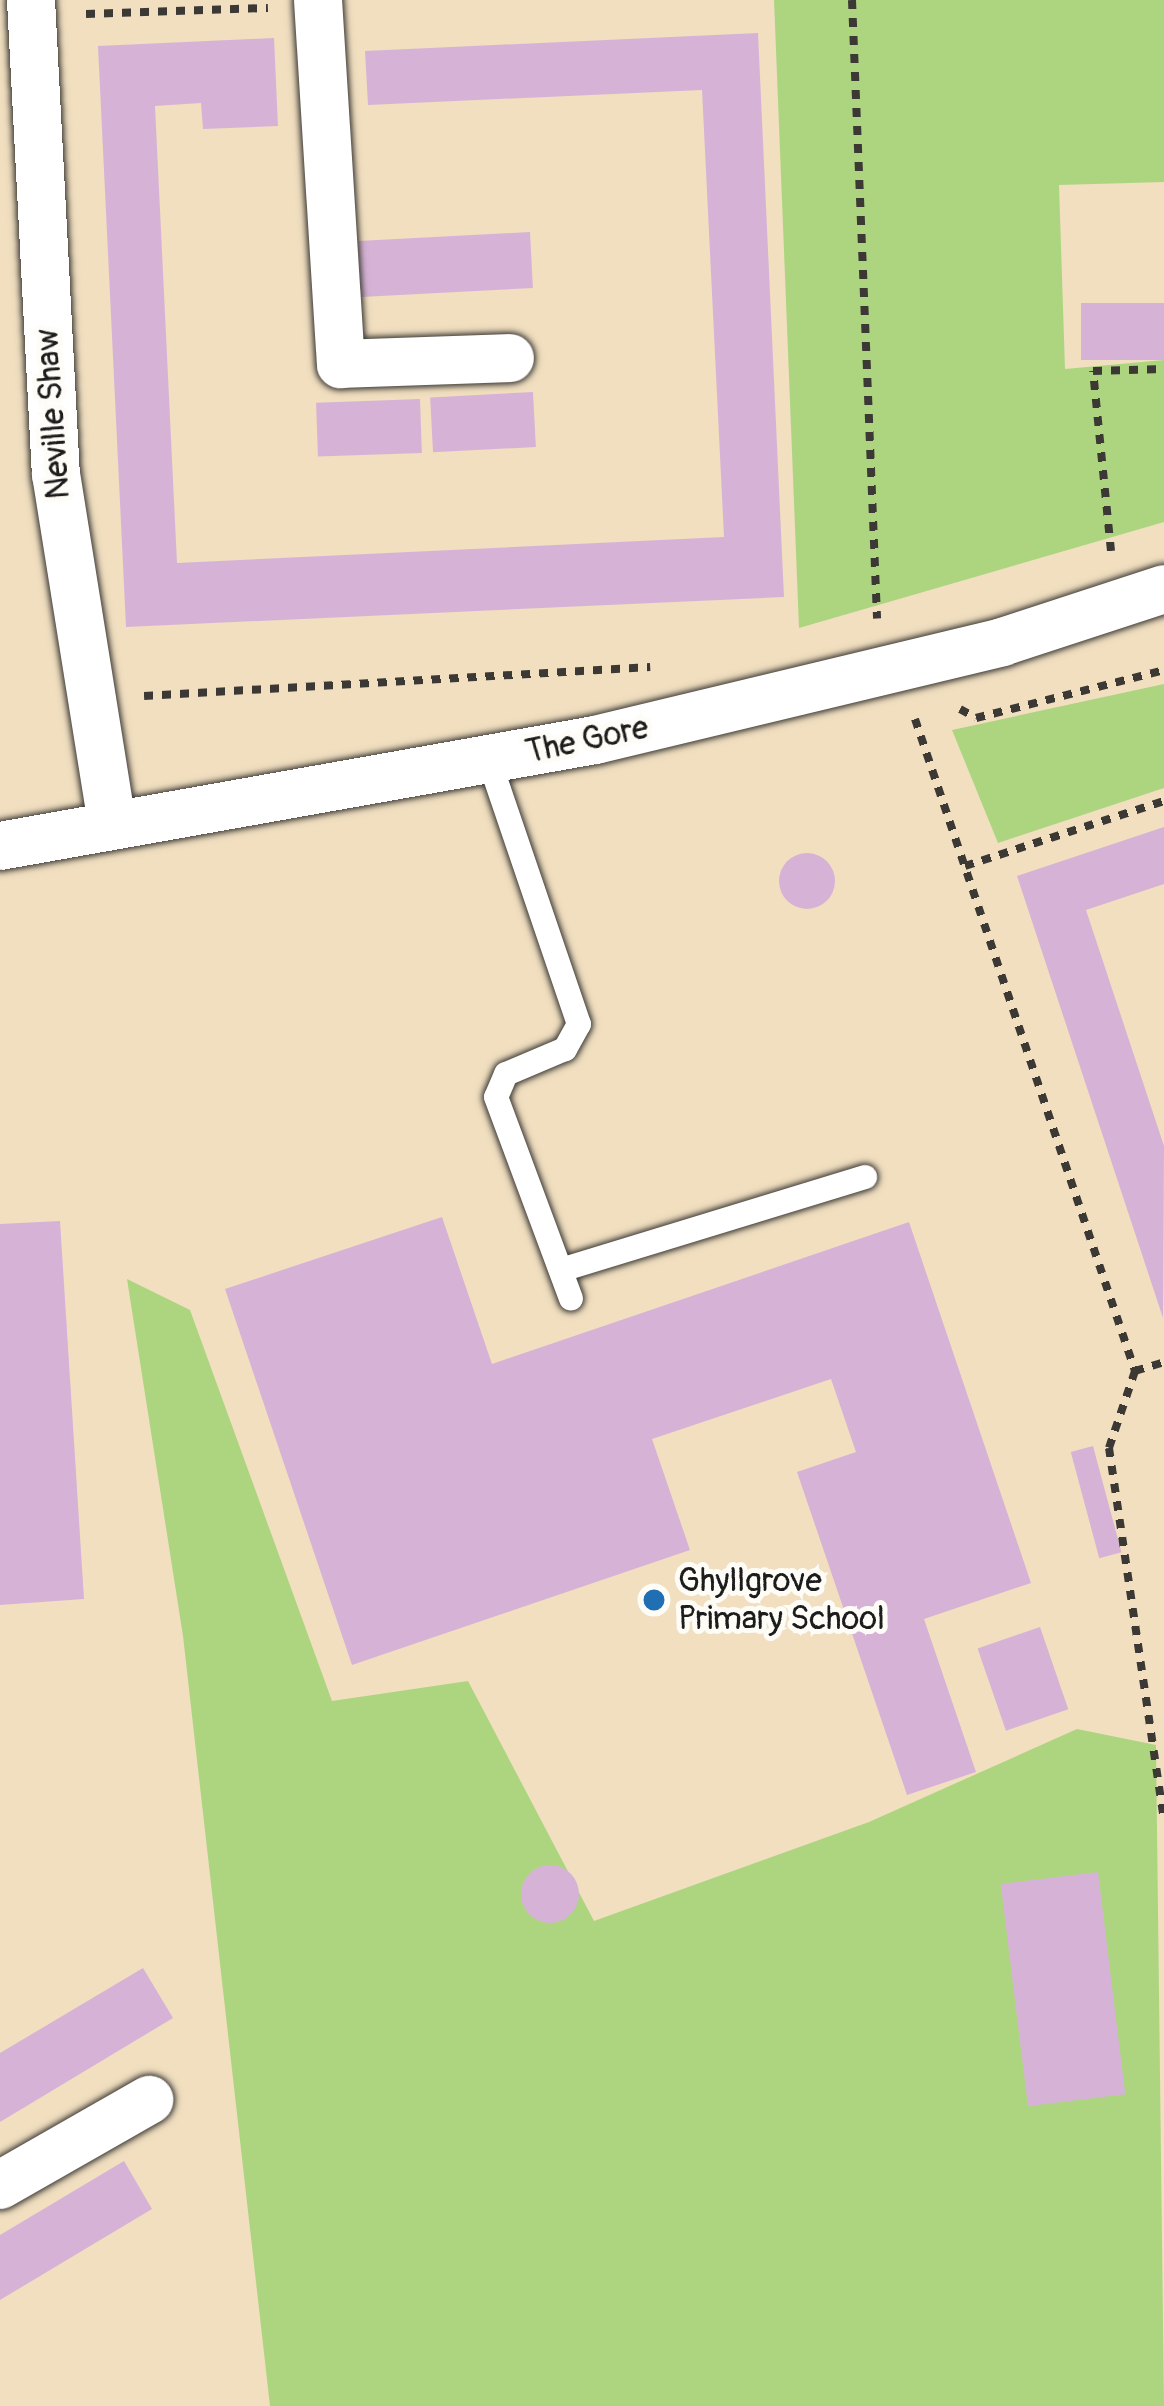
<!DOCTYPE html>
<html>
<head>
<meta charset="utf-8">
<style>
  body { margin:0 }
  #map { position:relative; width:1164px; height:2406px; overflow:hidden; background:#f1dfc0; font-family:Pangolin,sans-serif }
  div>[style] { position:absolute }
  .green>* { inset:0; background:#add580 }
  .building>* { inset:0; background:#d6b3d6; transform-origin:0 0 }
  .round { border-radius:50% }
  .path>* { height:8px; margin-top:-4px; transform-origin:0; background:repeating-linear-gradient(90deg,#3c3935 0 9px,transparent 0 18px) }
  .roads { filter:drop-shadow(0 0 3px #3c3935) drop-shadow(0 0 3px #3c3935) }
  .lane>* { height:24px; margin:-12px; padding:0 12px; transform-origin:12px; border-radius:12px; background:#fff }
  .street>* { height:48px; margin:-24px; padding:0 24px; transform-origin:24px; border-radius:24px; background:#fff }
  .dots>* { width:33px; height:33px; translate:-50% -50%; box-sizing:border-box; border:6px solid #fdfcf7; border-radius:50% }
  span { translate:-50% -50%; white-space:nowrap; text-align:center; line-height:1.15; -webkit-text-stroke:10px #fdfcf7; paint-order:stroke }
  .street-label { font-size:33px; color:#1c1c1c }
  .poi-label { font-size:33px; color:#1c1c1c }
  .left { translate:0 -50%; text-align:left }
</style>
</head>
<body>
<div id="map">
  <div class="green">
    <div style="clip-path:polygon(774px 0,1164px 0,1164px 182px,1059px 185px,1065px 369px,1164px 360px,1164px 522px,799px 628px)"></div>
    <div style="clip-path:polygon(1164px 684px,1164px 788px,998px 843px,952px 730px)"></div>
    <div style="clip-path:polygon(127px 1279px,190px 1310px,332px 1701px,468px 1681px,594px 1921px,869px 1822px,1077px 1729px,1156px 1745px,1164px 2406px,270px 2406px,183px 1636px)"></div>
  </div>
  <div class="building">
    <div style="clip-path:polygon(758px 33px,784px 597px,126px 627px,98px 46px,274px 38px,278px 126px,203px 129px,201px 103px,155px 106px,177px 563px,724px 537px,702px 90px,368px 105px,365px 51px)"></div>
    <div style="left:530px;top:232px;width:56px;height:172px;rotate:87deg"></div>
    <div style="left:1164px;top:303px;width:57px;height:83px;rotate:90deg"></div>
    <div style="left:533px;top:392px;width:55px;height:103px;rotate:87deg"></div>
    <div style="left:420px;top:399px;width:54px;height:104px;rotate:88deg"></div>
    <div style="clip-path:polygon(1164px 827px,1164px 884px,1086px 910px,1164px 1146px,1163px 1318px,1017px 876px)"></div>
    <div class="round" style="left:779px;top:853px;width:56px;height:56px"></div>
    <div style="clip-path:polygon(442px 1217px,492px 1364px,909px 1222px,1031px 1583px,924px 1619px,976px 1772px,907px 1795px,797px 1472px,856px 1452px,831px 1379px,652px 1439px,690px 1550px,352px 1665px,225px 1289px)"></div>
    <div style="clip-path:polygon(60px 1221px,84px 1599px,0 1605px,0 1224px)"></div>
    <div style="left:1093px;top:1446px;width:110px;height:23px;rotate:75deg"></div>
    <div style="left:1040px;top:1627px;width:87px;height:66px;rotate:71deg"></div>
    <div class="round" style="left:521px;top:1865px;width:58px;height:58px"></div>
    <div style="left:1098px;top:1872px;width:224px;height:98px;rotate:83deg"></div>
    <div style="clip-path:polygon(143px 1968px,173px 2018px,0 2122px,0 2053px)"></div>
    <div style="clip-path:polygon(124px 2161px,152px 2209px,0 2300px,0 2235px)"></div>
  </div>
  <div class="path">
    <div style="left:852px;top:0;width:619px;rotate:87.68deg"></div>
    <div style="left:86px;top:14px;width:182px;rotate:-1.9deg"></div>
    <div style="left:1111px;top:551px;width:181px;rotate:-95.7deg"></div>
    <div style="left:1093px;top:371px;width:71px;rotate:-1.6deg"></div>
    <div style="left:144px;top:696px;width:507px;rotate:-3.28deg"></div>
    <div style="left:960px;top:709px;width:18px;rotate:29deg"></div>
    <div style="left:976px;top:718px;width:194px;rotate:-14.3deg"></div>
    <div style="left:915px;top:719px;width:688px;rotate:71.35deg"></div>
    <div style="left:1135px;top:1371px;width:30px;rotate:-17deg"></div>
    <div style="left:965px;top:866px;width:209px;rotate:-18.1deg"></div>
    <div style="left:1135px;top:1371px;width:81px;rotate:108.7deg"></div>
    <div style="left:1109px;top:1448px;width:375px;rotate:81.6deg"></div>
  </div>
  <div class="roads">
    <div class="lane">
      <div style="left:489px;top:760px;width:279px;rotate:71.2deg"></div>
      <div style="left:579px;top:1024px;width:29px;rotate:119deg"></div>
      <div style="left:565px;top:1049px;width:64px;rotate:157deg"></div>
      <div style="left:506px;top:1074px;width:25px;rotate:113deg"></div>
      <div style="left:496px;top:1097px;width:215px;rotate:69.6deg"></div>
      <div style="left:561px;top:1270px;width:318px;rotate:-17deg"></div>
    </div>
    <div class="street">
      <div style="left:31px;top:0;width:475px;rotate:87deg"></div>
      <div style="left:56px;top:474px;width:355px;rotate:80.9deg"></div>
      <div style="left:318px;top:0;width:365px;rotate:86.4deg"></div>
      <div style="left:341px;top:364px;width:169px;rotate:-2deg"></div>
      <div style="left:0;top:846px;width:604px;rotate:-10.1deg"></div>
      <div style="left:595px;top:740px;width:419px;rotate:-13.5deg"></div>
      <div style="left:1002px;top:642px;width:170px;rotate:-18.1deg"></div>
      <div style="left:0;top:2185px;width:172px;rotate:-29.7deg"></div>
    </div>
  </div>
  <div class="dots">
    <div style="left:654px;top:1600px;background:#1f6fb2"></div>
  </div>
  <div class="street-label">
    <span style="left:53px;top:414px;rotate:-94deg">Neville Shaw</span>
    <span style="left:587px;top:740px;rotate:-12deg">The Gore</span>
  </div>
  <div class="poi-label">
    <span class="left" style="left:678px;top:1600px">Ghyllgrove<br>Primary School</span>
  </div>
</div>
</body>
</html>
